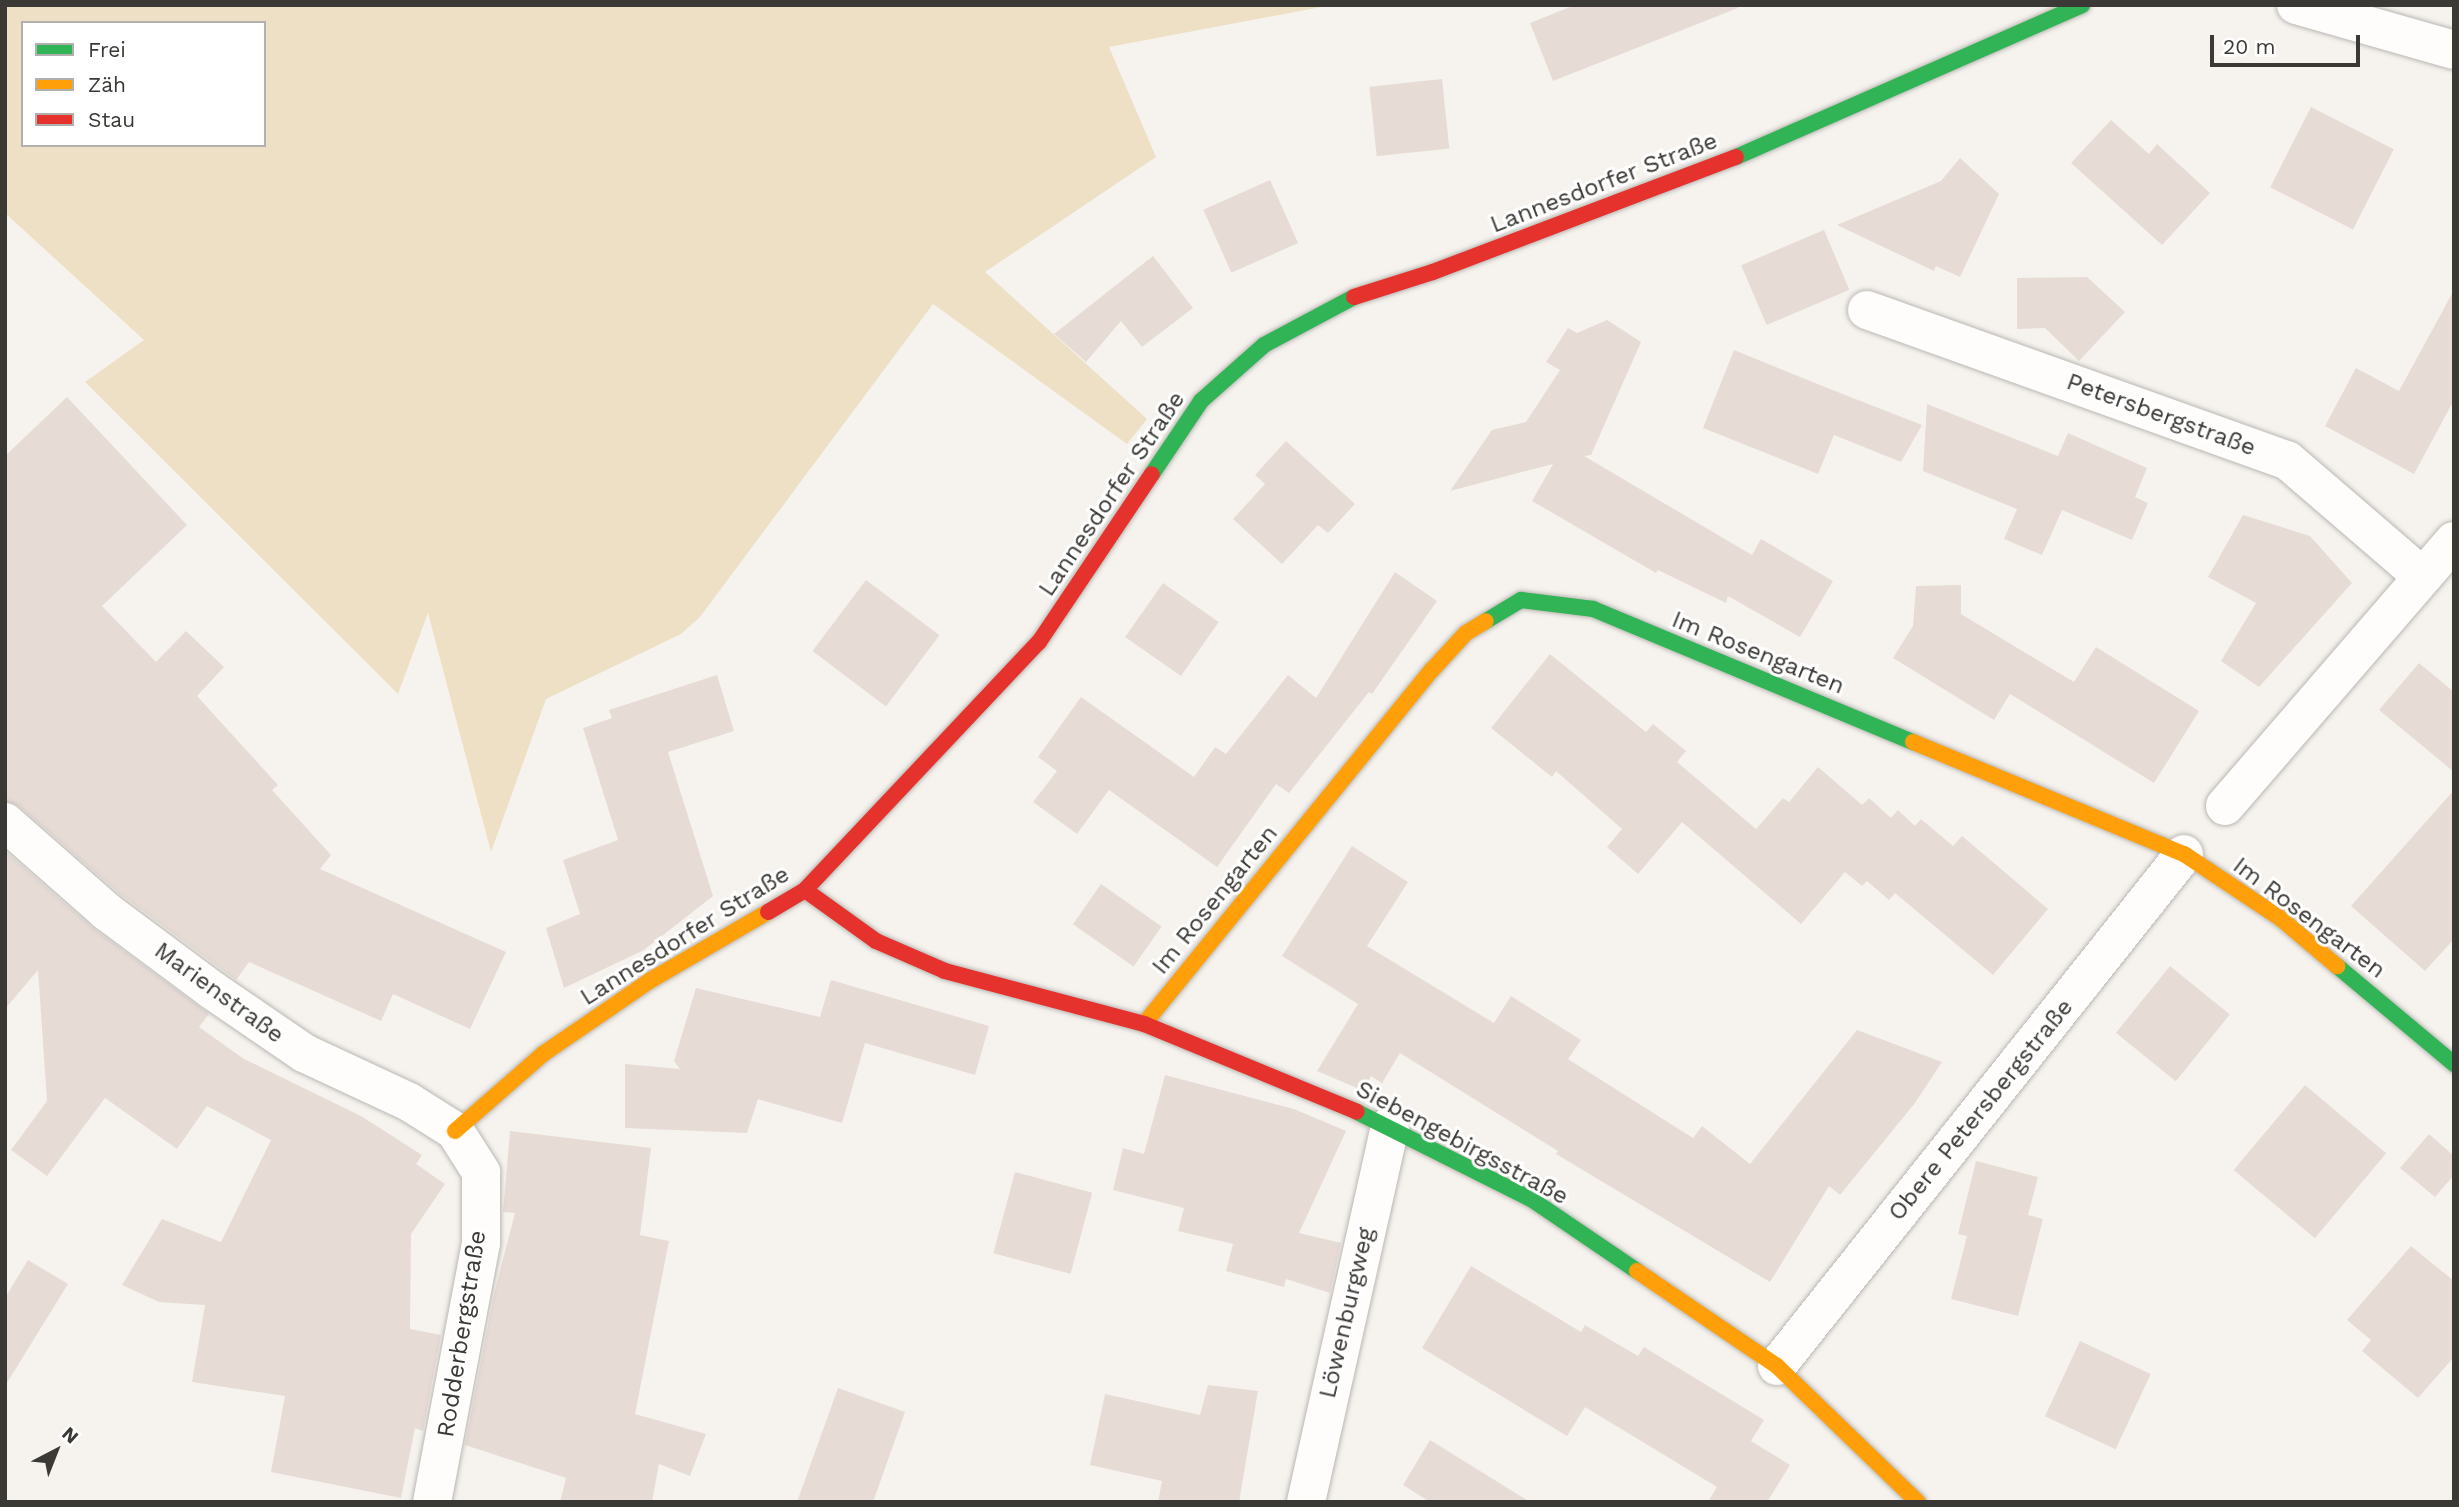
<!DOCTYPE html>
<html>
<head>
<meta charset="utf-8">
<style>
  body { margin:0 }
  #map { position:relative; width:2459px; height:1507px; overflow:hidden; background:#f6f3ee; font-family:"Work Sans",sans-serif }
  div>[style] { position:absolute }
  .green>* { inset:0; background:#eee0c4 }
  .building>* { inset:0; background:#e7dbd5; transform-origin:0 0 }
  .roads { filter:drop-shadow(0 0 2px #bab8b4) drop-shadow(0 0 2px #bab8b4) }
  .street>* { height:38px; margin:-19px; padding:0 19px; transform-origin:19px; border-radius:19px; background:#fefdfc }
  .fast>* { height:16px; margin:-8px; padding:0 8px; transform-origin:8px; border-radius:8px; background:#30b455 }
  .slow>* { height:16px; margin:-8px; padding:0 8px; transform-origin:8px; border-radius:8px; background:#ff9f0a }
  .jam>* { height:16px; margin:-8px; padding:0 8px; transform-origin:8px; border-radius:8px; background:#e5322d }
  span { translate:-50% -50%; white-space:nowrap; text-align:center; line-height:1.15; -webkit-text-stroke:6px #fff; paint-order:stroke }
  .street-label { font-size:24px; color:#3b3935 }
  .frame { position:absolute; inset:0; border:7px solid #3b3935; pointer-events:none }
  .legend { position:absolute; left:21px; top:21px; width:245px; height:126px; box-sizing:border-box; background:#fff; border:2px solid #b1b0ae; margin:0; padding:9px 12px; list-style:none; font-size:21px; color:#3b3935 }
  .legend li { display:flex; align-items:center; gap:14px; height:35px }
  .legend b { width:35px; border:2px solid #b1b0ae }
  .north { position:absolute; left:21px; top:1416px; width:70px; height:70px; -webkit-text-stroke:5px #fff; paint-order:stroke; rotate:42deg; font-size:19px; font-weight:700; line-height:28px; text-align:center; color:#3b3935 }
  .north::after { content:''; display:block; margin:auto; width:24px; height:32px; background:#3b3935; clip-path:polygon(50% 0,100% 100%,50% 72%,0 100%) }
  .scale { position:absolute; left:2210px; top:35px; width:150px; height:32px; box-sizing:border-box; border:4px solid #3b3935; border-top:0; padding-left:9px; font-size:21px; line-height:24px; white-space:nowrap; color:#3b3935; -webkit-text-stroke:5px #fff; paint-order:stroke }
</style>
</head>
<body>
<div id="map">
  <div class="green">
    <div style="clip-path:polygon(evenodd,5px 5px,1332px 5px,1109px 47px,1156px 157px,985px 272px,1147px 419px,1127px 444px,933px 304px,700px 617px,681px 634px,546px 699px,491px 852px,428px 613px,398px 694px,85px 382px,144px 340px,5px 213px,5px 5px,23px 23px,264px 23px,264px 145px,23px 145px,23px 23px)"></div>
  </div>
  <div class="building">
    <div style="clip-path:polygon(1575px 5px,1738px 5px,1738px 8px,1553px 81px,1530px 23px)"></div>
    <div style="left:1442px;top:79px;width:70px;height:73px;rotate:84deg"></div>
    <div style="left:2311px;top:107px;width:93px;height:90px;rotate:27deg"></div>
    <div style="clip-path:polygon(2111px 120px,2149px 154px,2157px 144px,2210px 193px,2162px 245px,2071px 163px)"></div>
    <div style="clip-path:polygon(1960px 158px,1999px 194px,1960px 277px,1936px 266px,1934px 271px,1837px 225px,1941px 181px)"></div>
    <div style="left:1270px;top:180px;width:69px;height:73px;rotate:66deg"></div>
    <div style="left:1824px;top:230px;width:65px;height:90px;rotate:67deg"></div>
    <div style="clip-path:polygon(1153px 256px,1193px 308px,1142px 347px,1121px 321px,1086px 362px,1054px 334px)"></div>
    <div style="clip-path:polygon(2087px 277px,2125px 312px,2079px 361px,2045px 328px,2017px 329px,2017px 278px)"></div>
    <div style="clip-path:polygon(2454px 290px,2454px 400px,2414px 474px,2325px 426px,2356px 368px,2399px 391px)"></div>
    <div style="clip-path:polygon(1607px 320px,1641px 342px,1591px 455px,1584px 456px,1752px 555px,1761px 539px,1833px 581px,1800px 637px,1728px 596px,1726px 603px,1658px 570px,1656px 573px,1532px 501px,1553px 464px,1450px 491px,1492px 430px,1526px 422px,1560px 370px,1546px 362px,1568px 328px,1577px 333px)"></div>
    <div style="clip-path:polygon(1734px 350px,1830px 389px,1922px 425px,1901px 462px,1834px 435px,1818px 474px,1703px 428px)"></div>
    <div style="clip-path:polygon(67px 397px,187px 525px,102px 606px,156px 662px,186px 631px,224px 667px,197px 696px,278px 785px,272px 790px,331px 855px,320px 869px,506px 952px,470px 1029px,393px 994px,381px 1021px,249px 962px,236px 980px,120px 894px,19px 806px,5px 801px,5px 456px)"></div>
    <div style="clip-path:polygon(1927px 404px,2058px 456px,2068px 433px,2147px 468px,2135px 497px,2148px 503px,2132px 540px,2062px 510px,2042px 555px,2004px 539px,2017px 509px,1923px 471px)"></div>
    <div style="clip-path:polygon(1286px 441px,1355px 504px,1328px 533px,1318px 525px,1282px 564px,1233px 519px,1265px 484px,1255px 475px)"></div>
    <div style="clip-path:polygon(2243px 515px,2310px 536px,2352px 583px,2259px 687px,2221px 661px,2256px 603px,2208px 577px)"></div>
    <div style="clip-path:polygon(1395px 572px,1437px 601px,1372px 694px,1369px 692px,1289px 793px,1276px 784px,1217px 867px,1109px 790px,1077px 834px,1033px 802px,1057px 771px,1038px 757px,1081px 697px,1194px 777px,1215px 747px,1226px 754px,1288px 675px,1316px 698px)"></div>
    <div style="left:866px;top:580px;width:92px;height:89px;rotate:37deg"></div>
    <div style="left:1163px;top:583px;width:68px;height:66px;rotate:35deg"></div>
    <div style="clip-path:polygon(1961px 585px,1961px 614px,2074px 682px,2096px 647px,2199px 711px,2154px 783px,2010px 694px,1994px 720px,1893px 658px,1913px 626px,1916px 586px)"></div>
    <div style="clip-path:polygon(1550px 654px,1646px 732px,1653px 724px,1686px 751px,1677px 762px,1756px 829px,1783px 798px,1789px 802px,1818px 767px,1862px 805px,1869px 798px,1891px 818px,1898px 810px,1915px 826px,1921px 819px,1953px 846px,1962px 836px,2048px 909px,1993px 975px,1895px 893px,1889px 900px,1867px 881px,1862px 886px,1845px 872px,1801px 924px,1682px 822px,1638px 874px,1607px 847px,1622px 829px,1556px 771px,1552px 777px,1491px 728px)"></div>
    <div style="clip-path:polygon(2419px 663px,2454px 692px,2454px 772px,2379px 710px)"></div>
    <div style="clip-path:polygon(717px 675px,734px 731px,668px 752px,713px 896px,644px 950px,564px 988px,546px 928px,580px 914px,563px 860px,618px 840px,583px 728px,612px 718px,609px 710px)"></div>
    <div style="clip-path:polygon(2454px 790px,2454px 939px,2425px 971px,2351px 906px)"></div>
    <div style="clip-path:polygon(1352px 846px,1408px 882px,1367px 946px,1494px 1023px,1511px 996px,1581px 1040px,1568px 1059px,1693px 1138px,1702px 1126px,1750px 1164px,1857px 1030px,1942px 1062px,1915px 1103px,1840px 1195px,1829px 1186px,1770px 1282px,1556px 1154px,1558px 1151px,1400px 1053px,1382px 1083px,1371px 1076px,1364px 1091px,1317px 1071px,1358px 1004px,1282px 956px)"></div>
    <div style="clip-path:polygon(5px 851px,93px 928px,209px 1014px,199px 1027px,244px 1059px,361px 1116px,422px 1155px,416px 1164px,445px 1184px,411px 1234px,410px 1329px,441px 1335px,423px 1431px,415px 1428px,401px 1498px,271px 1472px,285px 1396px,192px 1382px,205px 1305px,159px 1302px,122px 1285px,162px 1219px,221px 1242px,271px 1140px,207px 1106px,177px 1149px,105px 1098px,47px 1176px,11px 1150px,47px 1101px,38px 970px,5px 1009px)"></div>
    <div style="left:1101px;top:884px;width:74px;height:49px;rotate:35deg"></div>
    <div style="left:2170px;top:966px;width:77px;height:86px;rotate:39deg"></div>
    <div style="clip-path:polygon(831px 980px,989px 1026px,975px 1075px,865px 1043px,842px 1123px,758px 1099px,747px 1133px,625px 1128px,625px 1064px,680px 1069px,674px 1061px,696px 988px,820px 1017px)"></div>
    <div style="clip-path:polygon(1165px 1075px,1294px 1109px,1346px 1131px,1299px 1233px,1341px 1243px,1330px 1293px,1286px 1279px,1284px 1287px,1226px 1271px,1233px 1244px,1178px 1231px,1184px 1208px,1113px 1190px,1123px 1148px,1144px 1154px)"></div>
    <div style="left:2305px;top:1085px;width:106px;height:111px;rotate:40deg"></div>
    <div style="clip-path:polygon(510px 1131px,651px 1148px,640px 1235px,669px 1241px,635px 1414px,706px 1434px,690px 1476px,659px 1464px,652px 1502px,560px 1502px,566px 1478px,465px 1445px,494px 1294px,515px 1213px,503px 1212px)"></div>
    <div style="clip-path:polygon(2429px 1134px,2454px 1156px,2454px 1175px,2435px 1197px,2400px 1168px)"></div>
    <div style="clip-path:polygon(1976px 1161px,2038px 1177px,2028px 1215px,2043px 1219px,2018px 1316px,1951px 1299px,1967px 1236px,1958px 1234px)"></div>
    <div style="left:1015px;top:1172px;width:80px;height:84px;rotate:15deg"></div>
    <div style="clip-path:polygon(2411px 1246px,2454px 1281px,2454px 1357px,2418px 1398px,2362px 1351px,2371px 1340px,2347px 1320px)"></div>
    <div style="clip-path:polygon(28px 1260px,68px 1284px,5px 1386px,5px 1298px)"></div>
    <div style="clip-path:polygon(1471px 1266px,1581px 1332px,1585px 1325px,1638px 1356px,1644px 1347px,1764px 1420px,1751px 1441px,1790px 1465px,1767px 1502px,1708px 1502px,1717px 1487px,1585px 1407px,1567px 1436px,1422px 1348px)"></div>
    <div style="left:2080px;top:1341px;width:78px;height:83px;rotate:25deg"></div>
    <div style="clip-path:polygon(1208px 1385px,1258px 1391px,1239px 1502px,1158px 1502px,1162px 1481px,1090px 1465px,1105px 1394px,1200px 1415px)"></div>
    <div style="clip-path:polygon(838px 1388px,905px 1412px,873px 1502px,797px 1502px)"></div>
    <div style="clip-path:polygon(1430px 1440px,1530px 1502px,1430px 1502px,1403px 1485px)"></div>
  </div>
  <div class="roads">
    <div class="street">
      <div style="left:2296px;top:5px;width:164px;rotate:15.9deg"></div>
      <div style="left:1867px;top:310px;width:446px;rotate:19.7deg"></div>
      <div style="left:2287px;top:460px;width:179px;rotate:40.7deg"></div>
      <div style="left:2225px;top:806px;width:350px;rotate:-49.2deg"></div>
      <div style="left:5px;top:822px;width:135px;rotate:41.4deg"></div>
      <div style="left:106px;top:911px;width:132px;rotate:36.7deg"></div>
      <div style="left:212px;top:990px;width:112px;rotate:34.4deg"></div>
      <div style="left:304px;top:1053px;width:116px;rotate:25deg"></div>
      <div style="left:409px;top:1102px;width:54px;rotate:32.2deg"></div>
      <div style="left:455px;top:1131px;width:49px;rotate:57.6deg"></div>
      <div style="left:481px;top:1172px;width:71px;rotate:90deg"></div>
      <div style="left:481px;top:1243px;width:264px;rotate:100.7deg"></div>
      <div style="left:1777px;top:1366px;width:654px;rotate:-51.52deg"></div>
      <div style="left:1306px;top:1502px;width:386px;rotate:-77.4deg"></div>
    </div>
    <div class="fast">
      <div style="left:1736px;top:157px;width:378px;rotate:-23.7deg"></div>
      <div style="left:1152px;top:474px;width:88px;rotate:-56.1deg"></div>
      <div style="left:1201px;top:401px;width:84px;rotate:-41.6deg"></div>
      <div style="left:1264px;top:345px;width:102px;rotate:-28.1deg"></div>
      <div style="left:1486px;top:621px;width:41px;rotate:-31deg"></div>
      <div style="left:1521px;top:600px;width:73px;rotate:7.1deg"></div>
      <div style="left:1593px;top:609px;width:347px;rotate:22.6deg"></div>
      <div style="left:2337px;top:966px;width:153px;rotate:39.9deg"></div>
      <div style="left:1357px;top:1112px;width:195px;rotate:26.6deg"></div>
      <div style="left:1531px;top:1199px;width:128px;rotate:34.2deg"></div>
    </div>
    <div class="slow">
      <div style="left:1913px;top:742px;width:293px;rotate:22.5deg"></div>
      <div style="left:2184px;top:854px;width:115px;rotate:33.7deg"></div>
      <div style="left:2280px;top:918px;width:75px;rotate:40.1deg"></div>
      <div style="left:1144px;top:1024px;width:456px;rotate:-50.9deg"></div>
      <div style="left:1432px;top:670px;width:50px;rotate:-47.4deg"></div>
      <div style="left:1466px;top:633px;width:23px;rotate:-31deg"></div>
      <div style="left:455px;top:1131px;width:117px;rotate:-41.2deg"></div>
      <div style="left:543px;top:1054px;width:131px;rotate:-34.4deg"></div>
      <div style="left:651px;top:980px;width:135px;rotate:-30.2deg"></div>
      <div style="left:1637px;top:1271px;width:169px;rotate:34.2deg"></div>
      <div style="left:1777px;top:1366px;width:196px;rotate:44deg"></div>
    </div>
    <div class="jam">
      <div style="left:1354px;top:297px;width:83px;rotate:-17.6deg"></div>
      <div style="left:1433px;top:272px;width:324px;rotate:-20.8deg"></div>
      <div style="left:805px;top:890px;width:87px;rotate:35.7deg"></div>
      <div style="left:876px;top:941px;width:75px;rotate:23.5deg"></div>
      <div style="left:945px;top:971px;width:206px;rotate:14.9deg"></div>
      <div style="left:1144px;top:1024px;width:230px;rotate:22.4deg"></div>
      <div style="left:768px;top:912px;width:43px;rotate:-30.7deg"></div>
      <div style="left:805px;top:890px;width:341px;rotate:-46.7deg"></div>
      <div style="left:1039px;top:642px;width:202px;rotate:-56.1deg"></div>
    </div>
  </div>
  <div class="street-label">
    <span style="left:1604px;top:183px;rotate:-21deg">Lannesdorfer Straße</span>
    <span style="left:2161px;top:415px;rotate:20deg">Petersbergstraße</span>
    <span style="left:1112px;top:494px;rotate:-56deg">Lannesdorfer Straße</span>
    <span style="left:1758px;top:653px;rotate:22deg">Im Rosengarten</span>
    <span style="left:1215px;top:900px;rotate:-51deg">Im Rosengarten</span>
    <span style="left:2309px;top:918px;rotate:37deg">Im Rosengarten</span>
    <span style="left:685px;top:936px;rotate:-32deg">Lannesdorfer Straße</span>
    <span style="left:219px;top:993px;rotate:36deg">Marienstraße</span>
    <span style="left:1981px;top:1110px;rotate:-51deg">Obere Petersbergstraße</span>
    <span style="left:1462px;top:1143px;rotate:28deg">Siebengebirgsstraße</span>
    <span style="left:1347px;top:1313px;rotate:-77deg">Löwenburgweg</span>
    <span style="left:462px;top:1334px;rotate:-81deg">Rodderbergstraße</span>
  </div>
  <div class="frame"></div>
  <ul class="legend">
  <li><b style="height:9px;background:#30b455"></b>Frei</li>
  <li><b style="height:9px;background:#ff9f0a"></b>Zäh</li>
  <li><b style="height:9px;background:#e5322d"></b>Stau</li>
  </ul>
  <div class="north">N</div>
  <div class="scale">20 m</div>
</div>
</body>
</html>
